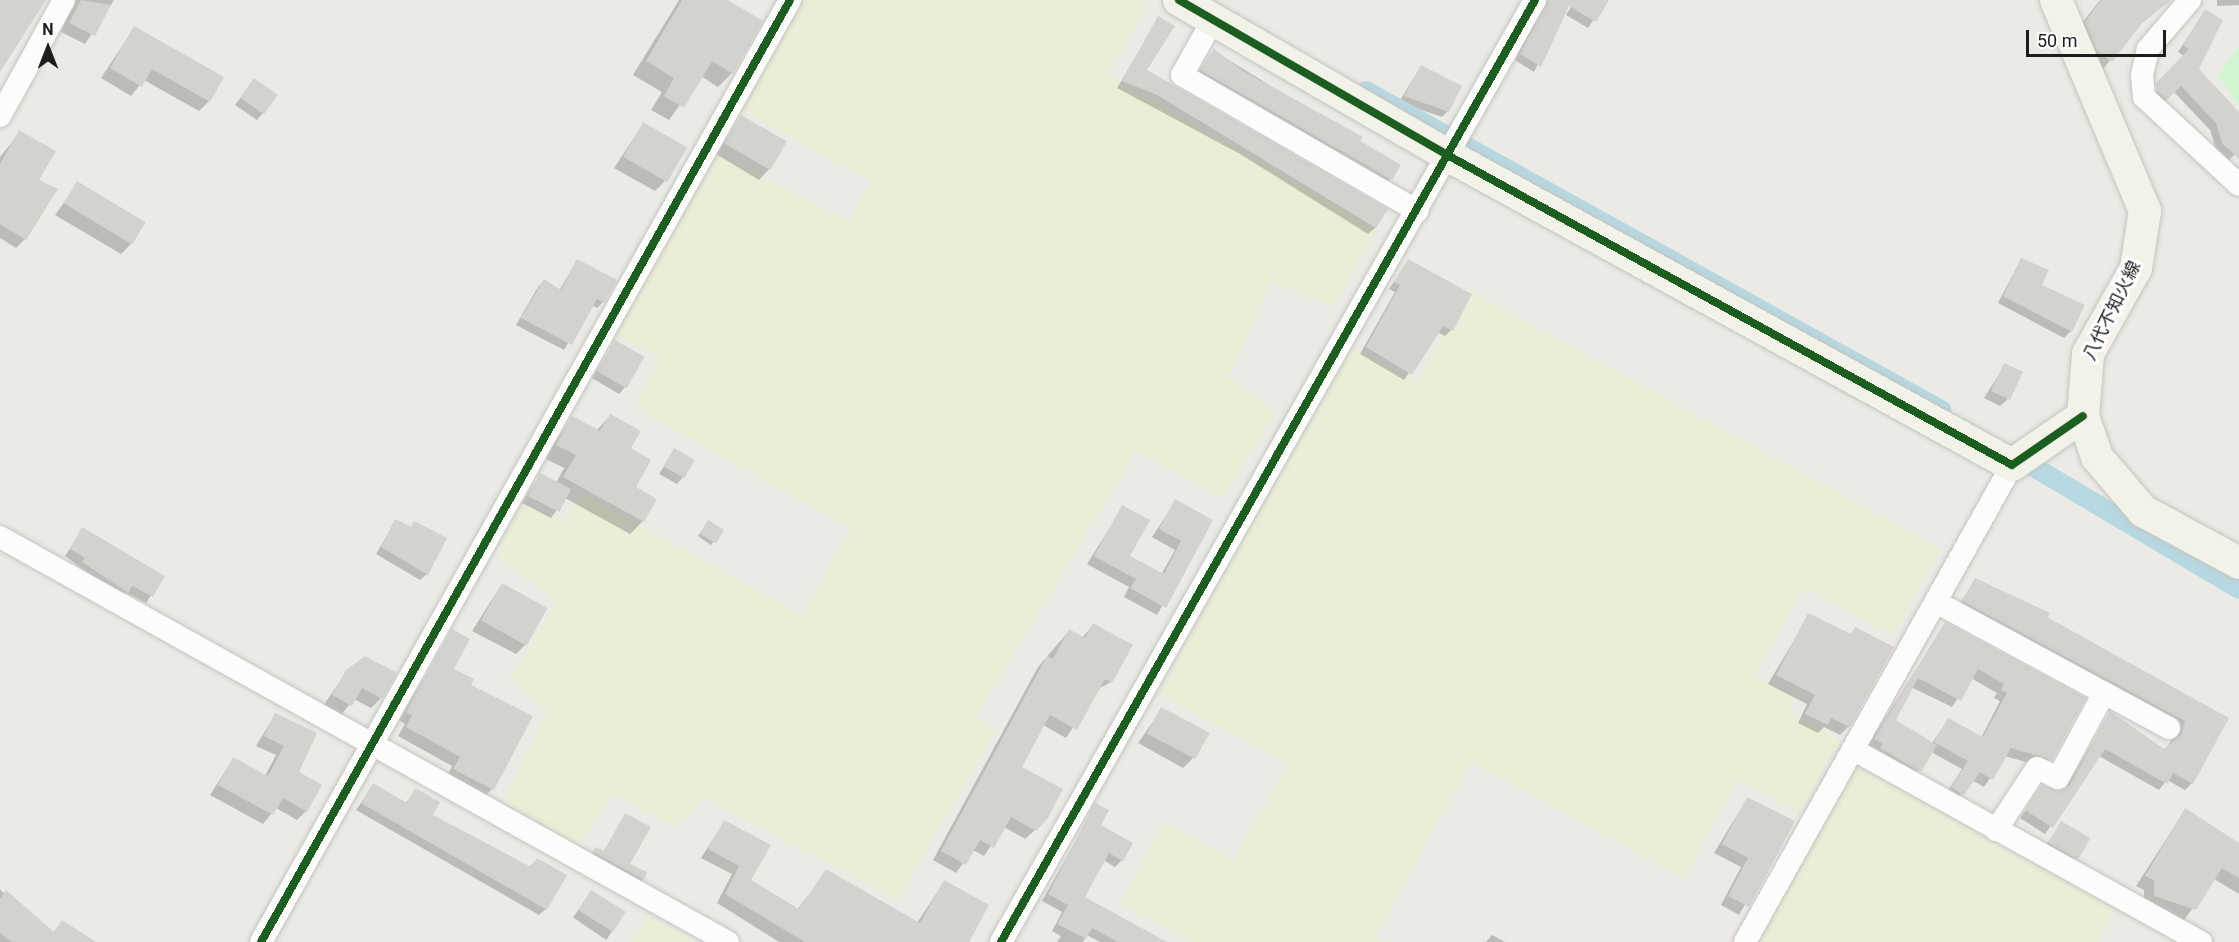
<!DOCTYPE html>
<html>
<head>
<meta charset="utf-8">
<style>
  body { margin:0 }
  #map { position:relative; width:2239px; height:942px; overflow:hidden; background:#eceae5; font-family:Roboto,"Noto Sans JP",sans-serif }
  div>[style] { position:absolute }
  .farmland>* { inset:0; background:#ecedd7 }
  .park>* { inset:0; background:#d1f4d1 }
  .shadow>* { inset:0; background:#0003; transform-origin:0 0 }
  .canal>* { height:20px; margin:-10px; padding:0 10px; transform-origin:10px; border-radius:10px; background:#b6d8e1 }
  .building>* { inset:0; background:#d4d2ce; transform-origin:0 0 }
  .roads { filter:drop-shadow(0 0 2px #c4c4c1) drop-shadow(0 0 2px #c4c4c1) }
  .street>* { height:22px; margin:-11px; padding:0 11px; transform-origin:11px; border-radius:11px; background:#fcfcfb }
  .secondary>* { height:32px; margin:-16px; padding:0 16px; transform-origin:16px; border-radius:16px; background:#f3f2e9 }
  .cycleway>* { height:8px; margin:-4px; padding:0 4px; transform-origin:4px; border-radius:4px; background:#1b5e20 }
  span { translate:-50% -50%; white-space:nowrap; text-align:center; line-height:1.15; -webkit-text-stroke:6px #fff; paint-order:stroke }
  .street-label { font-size:18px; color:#1d1d1d }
  .north { position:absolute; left:18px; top:18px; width:60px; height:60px; -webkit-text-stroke:4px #fff; paint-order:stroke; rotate:0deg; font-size:16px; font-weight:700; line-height:24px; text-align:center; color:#1d1d1d }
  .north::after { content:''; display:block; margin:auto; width:21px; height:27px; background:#1d1d1d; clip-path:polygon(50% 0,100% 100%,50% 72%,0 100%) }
  .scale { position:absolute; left:2026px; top:30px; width:140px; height:27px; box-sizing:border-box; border:3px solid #1d1d1d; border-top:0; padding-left:8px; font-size:18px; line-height:21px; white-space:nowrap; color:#1d1d1d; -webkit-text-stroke:4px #fff; paint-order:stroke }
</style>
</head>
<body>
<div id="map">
  <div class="farmland">
    <div style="clip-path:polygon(801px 0,1138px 0,1146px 5px,1108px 75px,1376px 228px,1333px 307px,1271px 281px,1229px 377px,1276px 412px,1223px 498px,1136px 451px,976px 716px,996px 730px,897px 900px,705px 798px,675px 827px,612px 793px,578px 847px,503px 800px,547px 712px,510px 679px,556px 601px,496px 557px,520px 503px,565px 523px,582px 493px,801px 615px,850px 529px,635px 407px,659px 358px,613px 333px,714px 153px,849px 222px,871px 182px,739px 108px)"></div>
    <div style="clip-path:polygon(1468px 290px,1941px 549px,1893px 636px,1804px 587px,1755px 675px,1796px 698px,1789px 712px,1840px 740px,1800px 813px,1738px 779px,1684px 878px,1471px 762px,1375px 936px,1385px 942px,1190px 942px,1119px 903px,1164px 822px,1234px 860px,1287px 764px,1159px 694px,1351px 346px,1417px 382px)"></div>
    <div style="clip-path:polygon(1854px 759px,2118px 903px,2096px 942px,1753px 942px)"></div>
    <div style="clip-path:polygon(647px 915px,698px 942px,631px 942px)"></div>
  </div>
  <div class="park">
    <div style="clip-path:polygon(2239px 46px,2239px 105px,2218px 75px)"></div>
  </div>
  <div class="shadow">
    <div style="clip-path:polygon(74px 0,114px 0,85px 44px,61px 32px)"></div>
    <div style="clip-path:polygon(679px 0,725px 0,761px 22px,732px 73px,718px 87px,701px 76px,669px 120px,651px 110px,662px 92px,633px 75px)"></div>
    <div style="clip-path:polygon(1544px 0,1570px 0,1534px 72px,1515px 60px)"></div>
    <div style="clip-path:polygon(1575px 0,1602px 0,1606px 2px,1588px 28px,1566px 15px)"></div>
    <div style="clip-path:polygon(2100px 0,2170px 0,2135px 29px,2099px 74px,2073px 35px)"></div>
    <div style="clip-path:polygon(2217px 0,2239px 0,2239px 5px,2217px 6px)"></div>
    <div style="clip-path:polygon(2205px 11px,2197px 69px,2239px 115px,2239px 150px,2228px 161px,2216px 149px,2210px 130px,2174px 92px,2160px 106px,2152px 98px,2184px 56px,2178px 52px)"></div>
    <div style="clip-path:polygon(1159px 18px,1145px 71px,1386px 210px,1375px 228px,1368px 234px,1240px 154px,1117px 88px)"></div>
    <div style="clip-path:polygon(134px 28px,209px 101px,199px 111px,144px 80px,131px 96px,101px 78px)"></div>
    <div style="clip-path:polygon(1214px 51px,1399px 165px,1390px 179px,1384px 186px,1195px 77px)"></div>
    <div style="clip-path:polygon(1421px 66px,1448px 111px,1442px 117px,1399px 102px)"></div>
    <div style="clip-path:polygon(254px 80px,263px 113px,257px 120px,235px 105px)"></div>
    <div style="clip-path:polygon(741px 117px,769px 169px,759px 180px,716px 154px)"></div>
    <div style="clip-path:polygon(643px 124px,665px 181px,655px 191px,614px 168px)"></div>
    <div style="clip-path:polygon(20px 132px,37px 180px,25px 239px,16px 248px,0 238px,0 157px)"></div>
    <div style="clip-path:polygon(78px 183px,131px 244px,121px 254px,55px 215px)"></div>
    <div style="clip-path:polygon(2021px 259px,2071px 331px,2064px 338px,1998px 303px)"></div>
    <div style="clip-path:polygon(577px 260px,603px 302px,597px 308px,591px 305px,564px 350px,516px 325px,538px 287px,544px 281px,559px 291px)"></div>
    <div style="clip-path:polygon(1408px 261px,1451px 330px,1445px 336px,1437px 332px,1404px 380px,1360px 354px,1395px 292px,1389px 289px)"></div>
    <div style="clip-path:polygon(615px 342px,625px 387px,619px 394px,592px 378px)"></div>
    <div style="clip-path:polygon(2005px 365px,2007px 400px,2000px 406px,1984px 398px)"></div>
    <div style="clip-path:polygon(610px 416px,629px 449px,643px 521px,630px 534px,565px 498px,551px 518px,522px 503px,540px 475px,556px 483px,564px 468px,544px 458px,572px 418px,596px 431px)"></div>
    <div style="clip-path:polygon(675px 450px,683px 477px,677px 484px,659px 474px)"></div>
    <div style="clip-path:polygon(1176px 501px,1211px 520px,1157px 615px,1124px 597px,1129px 587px,1087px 564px,1123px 507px,1128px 557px,1161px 575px,1175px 550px,1152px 537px)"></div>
    <div style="clip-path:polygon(396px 520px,410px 528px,415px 523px,427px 574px,420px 580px,376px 554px)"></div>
    <div style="clip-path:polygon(706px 525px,722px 531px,711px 545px,698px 536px)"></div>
    <div style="clip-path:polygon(83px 529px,163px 577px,146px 603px,127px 593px,121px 598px,65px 556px)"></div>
    <div style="clip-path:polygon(1975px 580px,2227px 718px,2192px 783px,2185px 790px,2167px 780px,2159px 790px,2099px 756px,2045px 834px,2020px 818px,2042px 787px,2058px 793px,2065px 789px,2110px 713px,2164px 751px,2180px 728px,1957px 608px)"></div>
    <div style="clip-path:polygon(502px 584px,526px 644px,516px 654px,472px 631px)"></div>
    <div style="clip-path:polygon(1809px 615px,1849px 635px,1855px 629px,1849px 726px,1840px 735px,1824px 727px,1818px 733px,1798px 723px,1807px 704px,1768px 684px)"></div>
    <div style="clip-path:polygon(evenodd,1945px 624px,2084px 699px,2043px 767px,2005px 756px,1984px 787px,1972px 780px,1955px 802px,1945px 795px,1962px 769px,1931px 752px,1912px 779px,1867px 747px,1945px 624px,1971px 678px,1997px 693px,1994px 698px,2000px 701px,1981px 738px,1949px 719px,1932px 743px,1894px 720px,1911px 687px,1952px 707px,1971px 678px)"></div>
    <div style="clip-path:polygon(1093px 625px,1111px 682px,1098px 689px,1066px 738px,1043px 725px,1020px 767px,1061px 790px,1034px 831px,1025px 839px,1004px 827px,984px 856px,973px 850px,956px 873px,933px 860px,1038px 667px,1069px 631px,1082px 638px)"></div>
    <div style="clip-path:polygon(453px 631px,452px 669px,469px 686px,492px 789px,484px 797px,446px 778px,452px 766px,398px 736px,405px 724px,399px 720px)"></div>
    <div style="clip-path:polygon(347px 671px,381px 698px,371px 708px,354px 699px,341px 715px,323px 706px)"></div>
    <div style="clip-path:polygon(1162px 709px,1193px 758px,1183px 768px,1138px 743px)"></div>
    <div style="clip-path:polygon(275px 715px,306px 811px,297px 820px,276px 808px,263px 824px,210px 795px,233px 759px,265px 776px,276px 755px,256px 746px)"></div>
    <div style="clip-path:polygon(373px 785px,405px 804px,416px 790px,431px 816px,529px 868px,537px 859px,546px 909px,539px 915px,356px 810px)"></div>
    <div style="clip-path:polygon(1747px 799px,1793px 822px,1739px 915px,1721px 905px,1741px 867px,1714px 853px)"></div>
    <div style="clip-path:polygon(1096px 805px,1099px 826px,1122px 860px,1115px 867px,1103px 860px,1082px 898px,1165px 942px,1100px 942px,1087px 935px,1083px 942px,1057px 942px,1061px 936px,1052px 931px,1062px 912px,1042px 901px)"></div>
    <div style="clip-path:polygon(2185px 810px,2239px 843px,2239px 894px,2214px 879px,2184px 920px,2144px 906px,2144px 890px,2136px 886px)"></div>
    <div style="clip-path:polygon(626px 815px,628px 865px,643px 879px,637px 884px,590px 854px,596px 849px,603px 852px)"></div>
    <div style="clip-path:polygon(724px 822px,749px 881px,797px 910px,827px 871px,917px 923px,944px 882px,956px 942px,779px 942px,717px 903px,732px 874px,701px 858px)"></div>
    <div style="clip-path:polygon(2062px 823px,2088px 839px,2070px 864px,2043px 849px)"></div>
    <div style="clip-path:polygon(0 890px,53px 933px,62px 922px,75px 942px,0 942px)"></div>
    <div style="left:591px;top:891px;width:40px;height:32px;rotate:34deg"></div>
    <div style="clip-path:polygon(1492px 935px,1505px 942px,1486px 942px)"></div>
  </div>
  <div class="canal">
    <div style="left:1366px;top:91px;width:658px;rotate:29.02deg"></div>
    <div style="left:2012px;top:454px;width:264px;rotate:30.7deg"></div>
  </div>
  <div class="building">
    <div style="clip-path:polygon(0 0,46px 0,0 72px)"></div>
    <div style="clip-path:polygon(81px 0,111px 5px,95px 36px,69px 23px)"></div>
    <div style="clip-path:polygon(682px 0,728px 0,763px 21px,733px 74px,712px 61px,684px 108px,664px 96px,674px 78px,646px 61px)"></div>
    <div style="clip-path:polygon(1548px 0,1609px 0,1596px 22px,1569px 6px,1541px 67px,1520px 54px)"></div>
    <div style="clip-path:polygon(2101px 0,2172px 0,2144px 21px,2112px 62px,2097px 51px,2085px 22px)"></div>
    <div style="clip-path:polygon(2205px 9px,2223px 20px,2199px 69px,2239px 112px,2239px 159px,2222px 143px,2216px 123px,2181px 86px,2167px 100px,2157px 91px,2156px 83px,2189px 49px,2183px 45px)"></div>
    <div style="clip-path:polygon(1158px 16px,1175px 26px,1147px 70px,1388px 209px,1376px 228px,1157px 95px,1122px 81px)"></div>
    <div style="clip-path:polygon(134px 26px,224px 77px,210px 102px,152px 69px,142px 87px,110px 68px)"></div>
    <div style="clip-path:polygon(1214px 49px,1243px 71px,1363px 137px,1360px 141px,1401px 165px,1392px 180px,1200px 70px)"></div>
    <div style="clip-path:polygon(1421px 65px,1462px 86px,1449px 112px,1404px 96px)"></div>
    <div style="left:254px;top:78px;width:29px;height:24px;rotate:35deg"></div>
    <div style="left:741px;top:115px;width:53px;height:33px;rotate:30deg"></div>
    <div style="left:643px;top:122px;width:51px;height:40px;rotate:30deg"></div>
    <div style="clip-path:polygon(19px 130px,56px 151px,39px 180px,58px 189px,26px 240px,0 224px,0 164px)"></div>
    <div style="left:77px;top:181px;width:80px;height:26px;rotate:31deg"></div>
    <div style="clip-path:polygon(2021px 258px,2049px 270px,2042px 285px,2085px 305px,2072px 332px,2003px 296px)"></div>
    <div style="clip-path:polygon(577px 259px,617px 280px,604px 303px,597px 299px,572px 345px,521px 318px,544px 279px,561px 290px)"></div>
    <div style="clip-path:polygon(1408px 259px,1472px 294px,1453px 331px,1443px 326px,1412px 375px,1366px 347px,1400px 285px,1394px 282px)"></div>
    <div style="left:615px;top:340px;width:34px;height:36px;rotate:30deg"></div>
    <div style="left:2004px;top:363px;width:21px;height:31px;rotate:25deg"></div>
    <div style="clip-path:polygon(610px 414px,641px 431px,631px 448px,651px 460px,636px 487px,657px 499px,644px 522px,563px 477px,576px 455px,556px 445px,572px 416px,600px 431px)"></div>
    <div style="left:674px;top:448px;width:24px;height:21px;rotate:30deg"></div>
    <div style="left:540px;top:473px;width:35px;height:26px;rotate:27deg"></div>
    <div style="clip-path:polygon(1175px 499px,1213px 520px,1166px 608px,1130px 588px,1136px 579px,1094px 556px,1122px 505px,1150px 520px,1130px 556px,1164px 574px,1181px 541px,1159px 529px)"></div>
    <div style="clip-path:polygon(395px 519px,411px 527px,414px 521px,447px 538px,428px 575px,381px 547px)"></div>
    <div style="left:708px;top:520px;width:19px;height:16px;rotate:32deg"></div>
    <div style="clip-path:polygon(82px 527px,165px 576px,153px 597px,132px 586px,128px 593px,82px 562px,85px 558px,70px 549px)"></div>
    <div style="clip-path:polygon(1975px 578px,2050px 613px,2047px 617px,2229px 718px,2193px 784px,2173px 773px,2167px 784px,2105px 749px,2053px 828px,2025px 810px,2042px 785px,2058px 791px,2070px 785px,2110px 711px,2164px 749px,2181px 735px,2185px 721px,1962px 601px)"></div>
    <div style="left:502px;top:583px;width:52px;height:43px;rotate:29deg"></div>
    <div style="clip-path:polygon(1808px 613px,1851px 634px,1855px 627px,1894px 647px,1850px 727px,1831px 718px,1828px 725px,1805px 714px,1815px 695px,1776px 675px)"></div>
    <div style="clip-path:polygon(1945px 622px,2086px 698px,2052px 760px,2011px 748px,1993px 780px,1980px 772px,1964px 795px,1951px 787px,1968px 761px,1934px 742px,1948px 718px,1983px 737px,2007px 693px,2001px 690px,2004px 684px,1978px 669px,1961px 701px,1918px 678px,1896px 720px,1937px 745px,1921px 772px,1880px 748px,1883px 744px,1874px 739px)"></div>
    <div style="clip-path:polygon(1093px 623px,1133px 645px,1112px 683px,1105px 679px,1077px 730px,1050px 715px,1022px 767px,1063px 789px,1048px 818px,1036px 831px,1011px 817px,994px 848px,980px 840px,966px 865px,941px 851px,1047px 656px,1053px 659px,1069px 629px,1085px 638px)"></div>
    <div style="clip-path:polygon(452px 629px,470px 639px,454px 669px,474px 679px,471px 685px,533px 716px,494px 790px,453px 769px,460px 757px,406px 727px,412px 715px,406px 712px)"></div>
    <div style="clip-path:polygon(365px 656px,397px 673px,382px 699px,362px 688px,352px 706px,332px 695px,346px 670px)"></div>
    <div style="left:1161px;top:707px;width:55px;height:30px;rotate:28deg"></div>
    <div style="clip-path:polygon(275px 713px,317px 733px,299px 772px,322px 785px,307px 812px,283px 798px,273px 815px,218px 785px,233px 757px,268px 776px,284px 746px,264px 736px)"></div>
    <div style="clip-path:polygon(373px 783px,407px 803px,415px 788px,440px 802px,433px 815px,531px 867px,537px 858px,567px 875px,547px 910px,361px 803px)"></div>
    <div style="clip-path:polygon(1747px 797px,1795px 821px,1749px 907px,1728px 896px,1748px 858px,1722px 844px)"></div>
    <div style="clip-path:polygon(1095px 803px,1109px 810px,1101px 825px,1133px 843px,1123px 861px,1109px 853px,1085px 897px,1167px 942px,1118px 942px,1092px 928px,1086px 939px,1057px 924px,1068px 905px,1048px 894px)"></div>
    <div style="clip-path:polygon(2185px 808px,2239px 843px,2239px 878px,2222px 868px,2196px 910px,2154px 896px,2154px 880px,2145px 876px)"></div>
    <div style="clip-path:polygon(625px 813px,651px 827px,630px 864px,647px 872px,644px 880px,593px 852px,595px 847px,604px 851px)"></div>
    <div style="clip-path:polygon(724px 820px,771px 845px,751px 880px,799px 909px,826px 869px,920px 923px,944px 880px,989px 905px,969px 942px,805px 942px,725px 894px,739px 866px,708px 849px)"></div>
    <div style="left:2061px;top:821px;width:34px;height:25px;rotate:30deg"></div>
    <div style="clip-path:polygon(6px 890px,54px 932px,62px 920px,96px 942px,12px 942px,0 933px,0 899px)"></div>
    <div style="left:591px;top:890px;width:41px;height:24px;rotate:32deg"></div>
  </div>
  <div class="roads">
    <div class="street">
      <div style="left:2190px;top:0;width:65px;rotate:130.6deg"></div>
      <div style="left:2148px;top:49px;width:27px;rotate:103deg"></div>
      <div style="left:2142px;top:75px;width:22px;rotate:85deg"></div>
      <div style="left:2144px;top:97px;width:129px;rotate:42.8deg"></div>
      <div style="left:1213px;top:20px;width:63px;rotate:119.4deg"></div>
      <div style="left:1182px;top:75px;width:272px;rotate:30deg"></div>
      <div style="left:0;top:116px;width:132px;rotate:-61.1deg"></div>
      <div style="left:0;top:537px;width:833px;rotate:29.09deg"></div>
      <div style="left:1936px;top:602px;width:265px;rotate:28.4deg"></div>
      <div style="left:1854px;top:750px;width:397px;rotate:29deg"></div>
      <div style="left:1996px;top:830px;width:74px;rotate:-56.5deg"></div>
      <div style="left:2037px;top:768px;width:23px;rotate:25deg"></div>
      <div style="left:2058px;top:778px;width:97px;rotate:-61.6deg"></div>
      <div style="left:261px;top:942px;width:1080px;rotate:-60.68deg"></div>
      <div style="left:1001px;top:942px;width:1083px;rotate:-60.45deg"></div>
      <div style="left:1745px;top:942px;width:547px;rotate:-60.76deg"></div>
    </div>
    <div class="secondary">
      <div style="left:1179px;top:0;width:312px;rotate:30deg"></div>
      <div style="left:1449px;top:156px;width:642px;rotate:28.76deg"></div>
      <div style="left:2012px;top:465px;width:86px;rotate:-34.6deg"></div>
      <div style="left:2056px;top:0;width:229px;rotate:67.1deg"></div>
      <div style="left:2145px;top:211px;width:58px;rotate:99deg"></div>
      <div style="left:2136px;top:268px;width:98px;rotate:119.2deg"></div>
      <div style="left:2088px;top:354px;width:62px;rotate:94.6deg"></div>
      <div style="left:2083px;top:416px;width:43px;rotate:71.1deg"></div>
      <div style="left:2097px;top:457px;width:71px;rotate:49.6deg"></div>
      <div style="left:2143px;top:511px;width:109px;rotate:28.4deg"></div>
    </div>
  </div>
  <div class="cycleway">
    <div style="left:1179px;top:0;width:312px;rotate:30deg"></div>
    <div style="left:1449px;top:156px;width:642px;rotate:28.76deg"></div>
    <div style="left:2012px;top:465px;width:86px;rotate:-34.6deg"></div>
    <div style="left:261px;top:942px;width:1080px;rotate:-60.68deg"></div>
    <div style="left:1001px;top:942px;width:1083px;rotate:-60.45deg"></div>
  </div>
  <div class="street-label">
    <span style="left:2112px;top:311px;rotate:-64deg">八代不知火線</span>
  </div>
  <div class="north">N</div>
  <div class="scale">50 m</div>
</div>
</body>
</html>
